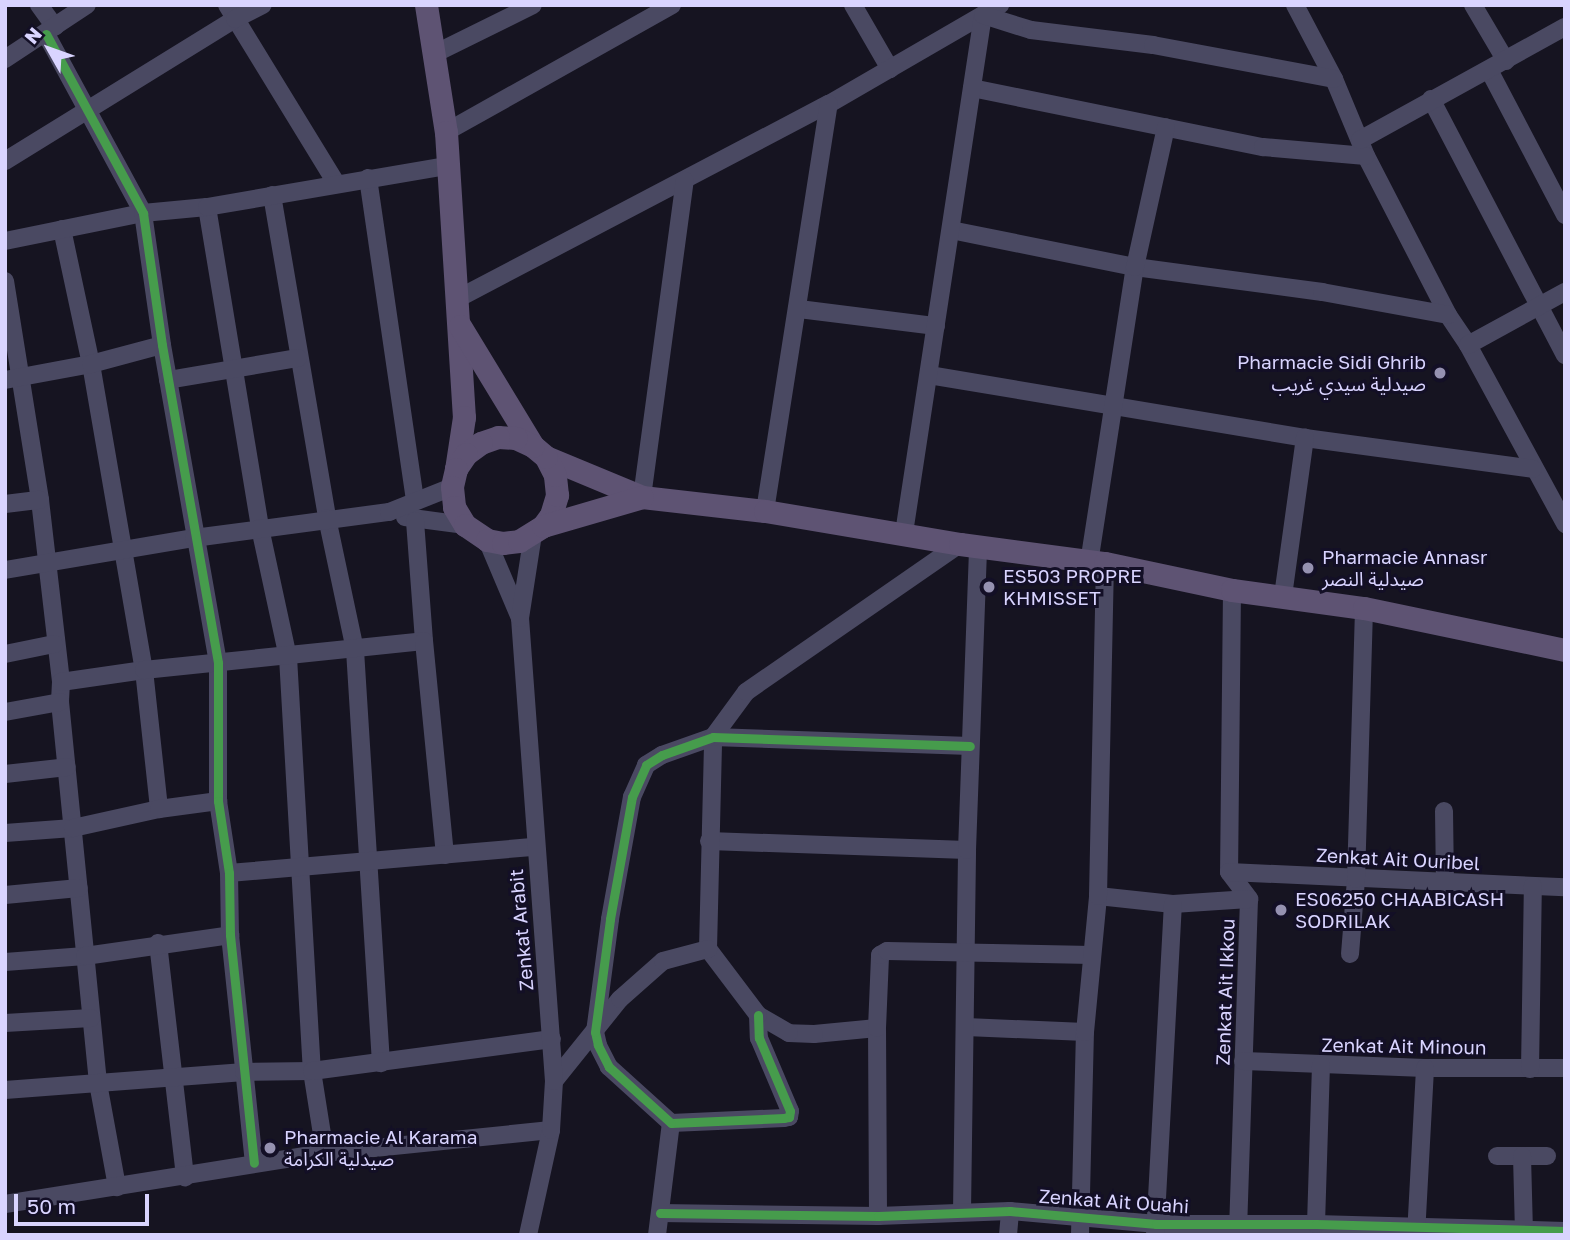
<!DOCTYPE html>
<html>
<head>
<meta charset="utf-8">
<style>
  body { margin:0 }
  #map { position:relative; width:1570px; height:1240px; overflow:hidden; background:#161421; font-family:"Golos Text","Noto Sans Arabic",sans-serif }
  div>[style] { position:absolute }
  .minor>* { height:18px; margin:-9px; padding:0 9px; transform-origin:9px; border-radius:9px; background:#4a4962 }
  .major>* { height:23px; margin:-11.5px; padding:0 11.5px; transform-origin:11.5px; border-radius:11.5px; background:#5e5373 }
  .cycleway>* { height:9px; margin:-4.5px; padding:0 4.5px; transform-origin:4.5px; border-radius:4.5px; background:#469c4c }
  .dots>* { width:19px; height:19px; translate:-50% -50%; box-sizing:border-box; border:4px solid #130f26; border-radius:50% }
  span { translate:-50% -50%; white-space:nowrap; text-align:center; line-height:1.15; -webkit-text-stroke:6px #130f26; paint-order:stroke }
  .poi-label { font-size:19px; color:#d9d4ff }
  .right { translate:-100% -50%; text-align:right }
  .left { translate:0 -50%; text-align:left }
  .street-label { font-size:19px; color:#d9d4ff }
  .frame { position:absolute; inset:0; border:7px solid #d9d4ff; pointer-events:none }
  .north { position:absolute; left:14px; top:14px; width:70px; height:70px; -webkit-text-stroke:5px #130f26; paint-order:stroke; rotate:310deg; font-size:19px; font-weight:700; line-height:28px; text-align:center; color:#d9d4ff }
  .north::after { content:''; display:block; margin:auto; width:24px; height:32px; background:#d9d4ff; clip-path:polygon(50% 0,100% 100%,50% 72%,0 100%) }
  .scale { position:absolute; left:14px; top:1194px; width:135px; height:32px; box-sizing:border-box; border:4px solid #d9d4ff; border-top:0; padding-left:9px; font-size:21px; line-height:24px; white-space:nowrap; color:#d9d4ff; -webkit-text-stroke:5px #130f26; paint-order:stroke }
</style>
</head>
<body>
<div id="map">
  <div class="minor">
    <div style="left:39px;top:5px;width:27px;rotate:54deg"></div>
    <div style="left:227px;top:5px;width:209px;rotate:58.5deg"></div>
    <div style="left:853px;top:5px;width:74px;rotate:60deg"></div>
    <div style="left:1295px;top:5px;width:84px;rotate:62.2deg"></div>
    <div style="left:1334px;top:79px;width:83px;rotate:67.4deg"></div>
    <div style="left:1366px;top:156px;width:179px;rotate:62.7deg"></div>
    <div style="left:1448px;top:315px;width:36px;rotate:56deg"></div>
    <div style="left:1468px;top:345px;width:204px;rotate:61.5deg"></div>
    <div style="left:1473px;top:5px;width:65px;rotate:59.5deg"></div>
    <div style="left:46px;top:34px;width:204px;rotate:61.5deg"></div>
    <div style="left:143px;top:213px;width:133px;rotate:81.8deg"></div>
    <div style="left:162px;top:345px;width:323px;rotate:80deg"></div>
    <div style="left:218px;top:663px;width:138px;rotate:90deg"></div>
    <div style="left:218px;top:801px;width:73px;rotate:81.3deg"></div>
    <div style="left:229px;top:873px;width:62px;rotate:89.1deg"></div>
    <div style="left:230px;top:935px;width:229px;rotate:84deg"></div>
    <div style="left:434px;top:54px;width:110px;rotate:-26.3deg"></div>
    <div style="left:5px;top:59px;width:98px;rotate:-33.4deg"></div>
    <div style="left:1489px;top:70px;width:164px;rotate:62.3deg"></div>
    <div style="left:972px;top:88px;width:297px;rotate:11.5deg"></div>
    <div style="left:1263px;top:147px;width:103px;rotate:5deg"></div>
    <div style="left:1431px;top:99px;width:289px;rotate:62.4deg"></div>
    <div style="left:446px;top:132px;width:259px;rotate:-29.3deg"></div>
    <div style="left:1360px;top:140px;width:234px;rotate:-28.9deg"></div>
    <div style="left:5px;top:161px;width:270px;rotate:-31.7deg"></div>
    <div style="left:235px;top:19px;width:31px;rotate:-27deg"></div>
    <div style="left:368px;top:178px;width:324px;rotate:81.7deg"></div>
    <div style="left:272px;top:195px;width:328px;rotate:80.3deg"></div>
    <div style="left:327px;top:518px;width:135px;rotate:78deg"></div>
    <div style="left:355px;top:650px;width:414px;rotate:86.4deg"></div>
    <div style="left:207px;top:207px;width:325px;rotate:80.6deg"></div>
    <div style="left:260px;top:528px;width:132px;rotate:77.8deg"></div>
    <div style="left:288px;top:657px;width:415px;rotate:86.7deg"></div>
    <div style="left:312px;top:1071px;width:83px;rotate:81deg"></div>
    <div style="left:62px;top:229px;width:138px;rotate:77.9deg"></div>
    <div style="left:91px;top:364px;width:311px;rotate:80.2deg"></div>
    <div style="left:144px;top:670px;width:140px;rotate:83.8deg"></div>
    <div style="left:951px;top:230px;width:188px;rotate:11.4deg"></div>
    <div style="left:1135px;top:267px;width:189px;rotate:7.6deg"></div>
    <div style="left:1322px;top:292px;width:128px;rotate:10.3deg"></div>
    <div style="left:5px;top:241px;width:141px;rotate:-11.5deg"></div>
    <div style="left:143px;top:213px;width:64px;rotate:-5.4deg"></div>
    <div style="left:207px;top:207px;width:242px;rotate:-9.7deg"></div>
    <div style="left:5px;top:281px;width:222px;rotate:80.9deg"></div>
    <div style="left:40px;top:500px;width:183px;rotate:83.4deg"></div>
    <div style="left:61px;top:682px;width:20px;rotate:93deg"></div>
    <div style="left:60px;top:702px;width:383px;rotate:84.3deg"></div>
    <div style="left:98px;top:1083px;width:106px;rotate:79.6deg"></div>
    <div style="left:455px;top:300px;width:422px;rotate:-27.7deg"></div>
    <div style="left:829px;top:104px;width:198px;rotate:-30.1deg"></div>
    <div style="left:799px;top:309px;width:138px;rotate:7.1deg"></div>
    <div style="left:1468px;top:345px;width:111px;rotate:-28.7deg"></div>
    <div style="left:929px;top:375px;width:381px;rotate:9.5deg"></div>
    <div style="left:1305px;top:438px;width:230px;rotate:7.7deg"></div>
    <div style="left:5px;top:380px;width:87px;rotate:-10.5deg"></div>
    <div style="left:91px;top:364px;width:73px;rotate:-15deg"></div>
    <div style="left:168px;top:380px;width:132px;rotate:-9.6deg"></div>
    <div style="left:642px;top:497px;width:319px;rotate:-82.3deg"></div>
    <div style="left:5px;top:504px;width:35px;rotate:-7deg"></div>
    <div style="left:765px;top:511px;width:412px;rotate:-81.1deg"></div>
    <div style="left:405px;top:517px;width:61px;rotate:7.6deg"></div>
    <div style="left:415px;top:521px;width:120px;rotate:85.7deg"></div>
    <div style="left:904px;top:533px;width:524px;rotate:-81.33deg"></div>
    <div style="left:983px;top:15px;width:50px;rotate:17.4deg"></div>
    <div style="left:1031px;top:30px;width:123px;rotate:7deg"></div>
    <div style="left:1153px;top:45px;width:184px;rotate:10.6deg"></div>
    <div style="left:487px;top:540px;width:85px;rotate:67.1deg"></div>
    <div style="left:1089px;top:563px;width:300px;rotate:-81.2deg"></div>
    <div style="left:1135px;top:267px;width:143px;rotate:-77.5deg"></div>
    <div style="left:5px;top:570px;width:192px;rotate:-9.6deg"></div>
    <div style="left:194px;top:538px;width:197px;rotate:-7.6deg"></div>
    <div style="left:389px;top:512px;width:68px;rotate:-21.6deg"></div>
    <div style="left:1232px;top:590px;width:282px;rotate:90.6deg"></div>
    <div style="left:1229px;top:872px;width:34px;rotate:53deg"></div>
    <div style="left:1249px;top:899px;width:336px;rotate:91.9deg"></div>
    <div style="left:1283px;top:596px;width:160px;rotate:-82.1deg"></div>
    <div style="left:5px;top:654px;width:50px;rotate:-11.5deg"></div>
    <div style="left:61px;top:682px;width:84px;rotate:-8.2deg"></div>
    <div style="left:144px;top:670px;width:281px;rotate:-5.9deg"></div>
    <div style="left:424px;top:641px;width:215px;rotate:84.4deg"></div>
    <div style="left:5px;top:712px;width:56px;rotate:-10.3deg"></div>
    <div style="left:5px;top:774px;width:62px;rotate:-6.4deg"></div>
    <div style="left:1444px;top:811px;width:73px;rotate:89.2deg"></div>
    <div style="left:5px;top:833px;width:68px;rotate:-4.2deg"></div>
    <div style="left:73px;top:828px;width:88px;rotate:-12.5deg"></div>
    <div style="left:159px;top:809px;width:60px;rotate:-7.7deg"></div>
    <div style="left:709px;top:841px;width:258px;rotate:2deg"></div>
    <div style="left:1229px;top:872px;width:336px;rotate:2.6deg"></div>
    <div style="left:229px;top:873px;width:307px;rotate:-4.9deg"></div>
    <div style="left:5px;top:895px;width:74px;rotate:-5.4deg"></div>
    <div style="left:1098px;top:896px;width:75px;rotate:6.1deg"></div>
    <div style="left:1173px;top:904px;width:76px;rotate:-3.8deg"></div>
    <div style="left:158px;top:943px;width:236px;rotate:83.4deg"></div>
    <div style="left:1350px;top:954px;width:75px;rotate:-85.4deg"></div>
    <div style="left:1356px;top:879px;width:271px;rotate:-88.3deg"></div>
    <div style="left:5px;top:962px;width:80px;rotate:-4.3deg"></div>
    <div style="left:85px;top:956px;width:147px;rotate:-8.2deg"></div>
    <div style="left:758px;top:1015px;width:23px;rotate:88deg"></div>
    <div style="left:759px;top:1038px;width:79px;rotate:67deg"></div>
    <div style="left:790px;top:1111px;width:6px;rotate:99deg"></div>
    <div style="left:789px;top:1117px;width:5px;rotate:169deg"></div>
    <div style="left:784px;top:1118px;width:113px;rotate:177.5deg"></div>
    <div style="left:671px;top:1123px;width:84px;rotate:-137.9deg"></div>
    <div style="left:609px;top:1067px;width:25px;rotate:-117deg"></div>
    <div style="left:598px;top:1045px;width:13px;rotate:-103deg"></div>
    <div style="left:595px;top:1032px;width:114px;rotate:-82.4deg"></div>
    <div style="left:610px;top:919px;width:124px;rotate:-79.8deg"></div>
    <div style="left:632px;top:797px;width:35px;rotate:-66deg"></div>
    <div style="left:646px;top:765px;width:19px;rotate:-32deg"></div>
    <div style="left:662px;top:755px;width:54px;rotate:-19.4deg"></div>
    <div style="left:713px;top:737px;width:257px;rotate:2deg"></div>
    <div style="left:5px;top:1023px;width:86px;rotate:-3.3deg"></div>
    <div style="left:966px;top:1027px;width:119px;rotate:2.4deg"></div>
    <div style="left:877px;top:1028px;width:63px;rotate:174.6deg"></div>
    <div style="left:814px;top:1034px;width:25px;rotate:-178deg"></div>
    <div style="left:789px;top:1033px;width:36px;rotate:-150deg"></div>
    <div style="left:758px;top:1015px;width:83px;rotate:-127.1deg"></div>
    <div style="left:708px;top:949px;width:212px;rotate:-88.6deg"></div>
    <div style="left:713px;top:737px;width:56px;rotate:-53.7deg"></div>
    <div style="left:746px;top:692px;width:260px;rotate:-34.7deg"></div>
    <div style="left:1243px;top:1061px;width:182px;rotate:2.2deg"></div>
    <div style="left:1425px;top:1068px;width:140px"></div>
    <div style="left:1530px;top:1069px;width:183px;rotate:-89.1deg"></div>
    <div style="left:554px;top:1081px;width:105px;rotate:-51.2deg"></div>
    <div style="left:620px;top:999px;width:57px;rotate:-41.5deg"></div>
    <div style="left:663px;top:961px;width:47px;rotate:-14.9deg"></div>
    <div style="left:5px;top:1090px;width:240px;rotate:-4.3deg"></div>
    <div style="left:244px;top:1072px;width:68px;rotate:-0.8deg"></div>
    <div style="left:312px;top:1071px;width:242px;rotate:-7.6deg"></div>
    <div style="left:1497px;top:1156px;width:50px"></div>
    <div style="left:1522px;top:1156px;width:74px;rotate:88.5deg"></div>
    <div style="left:5px;top:1204px;width:324px;rotate:-9.1deg"></div>
    <div style="left:325px;top:1153px;width:227px;rotate:-5.8deg"></div>
    <div style="left:962px;top:1212px;width:362px;rotate:-89.2deg"></div>
    <div style="left:967px;top:850px;width:304px;rotate:-87.9deg"></div>
    <div style="left:660px;top:1213px;width:218px;rotate:0.8deg"></div>
    <div style="left:878px;top:1216px;width:132px;rotate:-2.2deg"></div>
    <div style="left:1010px;top:1211px;width:147px;rotate:5.1deg"></div>
    <div style="left:1156px;top:1224px;width:160px"></div>
    <div style="left:1316px;top:1224px;width:249px;rotate:1.6deg"></div>
    <div style="left:878px;top:1216px;width:188px;rotate:-90.3deg"></div>
    <div style="left:877px;top:1028px;width:73px;rotate:-87.6deg"></div>
    <div style="left:880px;top:955px;width:8px;rotate:-30deg"></div>
    <div style="left:887px;top:951px;width:205px;rotate:1.1deg"></div>
    <div style="left:1316px;top:1224px;width:159px;rotate:-88.2deg"></div>
    <div style="left:528px;top:1235px;width:107px;rotate:-77.6deg"></div>
    <div style="left:551px;top:1130px;width:49px;rotate:-86.5deg"></div>
    <div style="left:554px;top:1081px;width:464px;rotate:-94.2deg"></div>
    <div style="left:520px;top:618px;width:85px;rotate:-81.2deg"></div>
    <div style="left:657px;top:1235px;width:113px;rotate:-82.9deg"></div>
    <div style="left:1008px;top:1235px;width:24px;rotate:-85deg"></div>
    <div style="left:1080px;top:1235px;width:203px;rotate:-88.6deg"></div>
    <div style="left:1085px;top:1032px;width:137px;rotate:-84.5deg"></div>
    <div style="left:1098px;top:896px;width:333px;rotate:-88.8deg"></div>
    <div style="left:1155px;top:1235px;width:331px;rotate:-86.9deg"></div>
    <div style="left:1416px;top:1235px;width:167px;rotate:-86.9deg"></div>
  </div>
  <div class="major">
    <div style="left:426px;top:5px;width:129px;rotate:81.1deg"></div>
    <div style="left:446px;top:132px;width:286px;rotate:86.4deg"></div>
    <div style="left:464px;top:417px;width:53px;rotate:98.7deg"></div>
    <div style="left:460px;top:326px;width:140px;rotate:58.7deg"></div>
    <div style="left:546px;top:457px;width:104px;rotate:22.6deg"></div>
    <div style="left:642px;top:497px;width:124px;rotate:6.5deg"></div>
    <div style="left:765px;top:511px;width:198px;rotate:9.6deg"></div>
    <div style="left:960px;top:544px;width:146px;rotate:7.5deg"></div>
    <div style="left:1105px;top:563px;width:130px;rotate:12deg"></div>
    <div style="left:1232px;top:590px;width:133px;rotate:7.8deg"></div>
    <div style="left:1364px;top:608px;width:205px;rotate:11.8deg"></div>
    <div style="left:543px;top:526px;width:14px;rotate:-54deg"></div>
    <div style="left:551px;top:515px;width:21px;rotate:-73deg"></div>
    <div style="left:557px;top:495px;width:20px;rotate:-96deg"></div>
    <div style="left:555px;top:475px;width:20px;rotate:-117deg"></div>
    <div style="left:546px;top:457px;width:17px;rotate:-140deg"></div>
    <div style="left:533px;top:446px;width:19px;rotate:-155deg"></div>
    <div style="left:516px;top:438px;width:18px;rotate:-177deg"></div>
    <div style="left:498px;top:437px;width:18px;rotate:161deg"></div>
    <div style="left:481px;top:443px;width:19px;rotate:144deg"></div>
    <div style="left:466px;top:454px;width:18px;rotate:124deg"></div>
    <div style="left:456px;top:469px;width:18px;rotate:103deg"></div>
    <div style="left:452px;top:487px;width:20px;rotate:84deg"></div>
    <div style="left:454px;top:507px;width:21px;rotate:59deg"></div>
    <div style="left:465px;top:525px;width:27px;rotate:34deg"></div>
    <div style="left:487px;top:540px;width:16px;rotate:11deg"></div>
    <div style="left:503px;top:543px;width:16px;rotate:-7deg"></div>
    <div style="left:519px;top:541px;width:28px;rotate:-32deg"></div>
    <div style="left:543px;top:526px;width:103px;rotate:-16.3deg"></div>
  </div>
  <div class="cycleway">
    <div style="left:46px;top:34px;width:204px;rotate:61.5deg"></div>
    <div style="left:143px;top:213px;width:133px;rotate:81.8deg"></div>
    <div style="left:162px;top:345px;width:323px;rotate:80deg"></div>
    <div style="left:218px;top:663px;width:138px;rotate:90deg"></div>
    <div style="left:218px;top:801px;width:73px;rotate:81.3deg"></div>
    <div style="left:229px;top:873px;width:62px;rotate:89.1deg"></div>
    <div style="left:230px;top:935px;width:229px;rotate:84deg"></div>
    <div style="left:758px;top:1015px;width:23px;rotate:88deg"></div>
    <div style="left:759px;top:1038px;width:79px;rotate:67deg"></div>
    <div style="left:790px;top:1111px;width:6px;rotate:99deg"></div>
    <div style="left:789px;top:1117px;width:5px;rotate:169deg"></div>
    <div style="left:784px;top:1118px;width:113px;rotate:177.5deg"></div>
    <div style="left:671px;top:1123px;width:84px;rotate:-137.9deg"></div>
    <div style="left:609px;top:1067px;width:25px;rotate:-117deg"></div>
    <div style="left:598px;top:1045px;width:13px;rotate:-103deg"></div>
    <div style="left:595px;top:1032px;width:114px;rotate:-82.4deg"></div>
    <div style="left:610px;top:919px;width:124px;rotate:-79.8deg"></div>
    <div style="left:632px;top:797px;width:35px;rotate:-66deg"></div>
    <div style="left:646px;top:765px;width:19px;rotate:-32deg"></div>
    <div style="left:662px;top:755px;width:54px;rotate:-19.4deg"></div>
    <div style="left:713px;top:737px;width:257px;rotate:2deg"></div>
    <div style="left:660px;top:1213px;width:218px;rotate:0.8deg"></div>
    <div style="left:878px;top:1216px;width:132px;rotate:-2.2deg"></div>
    <div style="left:1010px;top:1211px;width:147px;rotate:5.1deg"></div>
    <div style="left:1156px;top:1224px;width:160px"></div>
    <div style="left:1316px;top:1224px;width:249px;rotate:1.6deg"></div>
  </div>
  <div class="dots">
    <div style="left:1440px;top:373px;background:#9591b1"></div>
    <div style="left:1308px;top:568px;background:#9591b1"></div>
    <div style="left:989px;top:587px;background:#9591b1"></div>
    <div style="left:1281px;top:910px;background:#9591b1"></div>
    <div style="left:270px;top:1148px;background:#9591b1"></div>
  </div>
  <div class="poi-label">
    <span class="right" style="left:1426px;top:373px">Pharmacie Sidi Ghrib<br>صيدلية سيدي غريب</span>
    <span class="left" style="left:1322px;top:568px">Pharmacie Annasr<br>صيدلية النصر</span>
    <span class="left" style="left:1003px;top:587px">ES503 PROPRE<br>KHMISSET</span>
    <span class="left" style="left:1295px;top:910px">ES06250 CHAABICASH<br>SODRILAK</span>
    <span class="left" style="left:284px;top:1148px">Pharmacie Al Karama<br>صيدلية الكرامة</span>
  </div>
  <div class="street-label">
    <span style="left:1398px;top:859px;rotate:3deg">Zenkat Ait Ouribel</span>
    <span style="left:521px;top:930px;rotate:-95deg">Zenkat Arabit</span>
    <span style="left:1225px;top:992px;rotate:-88deg">Zenkat Ait Ikkou</span>
    <span style="left:1404px;top:1046px;rotate:1deg">Zenkat Ait Minoun</span>
    <span style="left:1114px;top:1201px;rotate:4deg">Zenkat Ait Ouahi</span>
  </div>
  <div class="frame"></div>
  <div class="north">N</div>
  <div class="scale">50 m</div>
</div>
</body>
</html>
